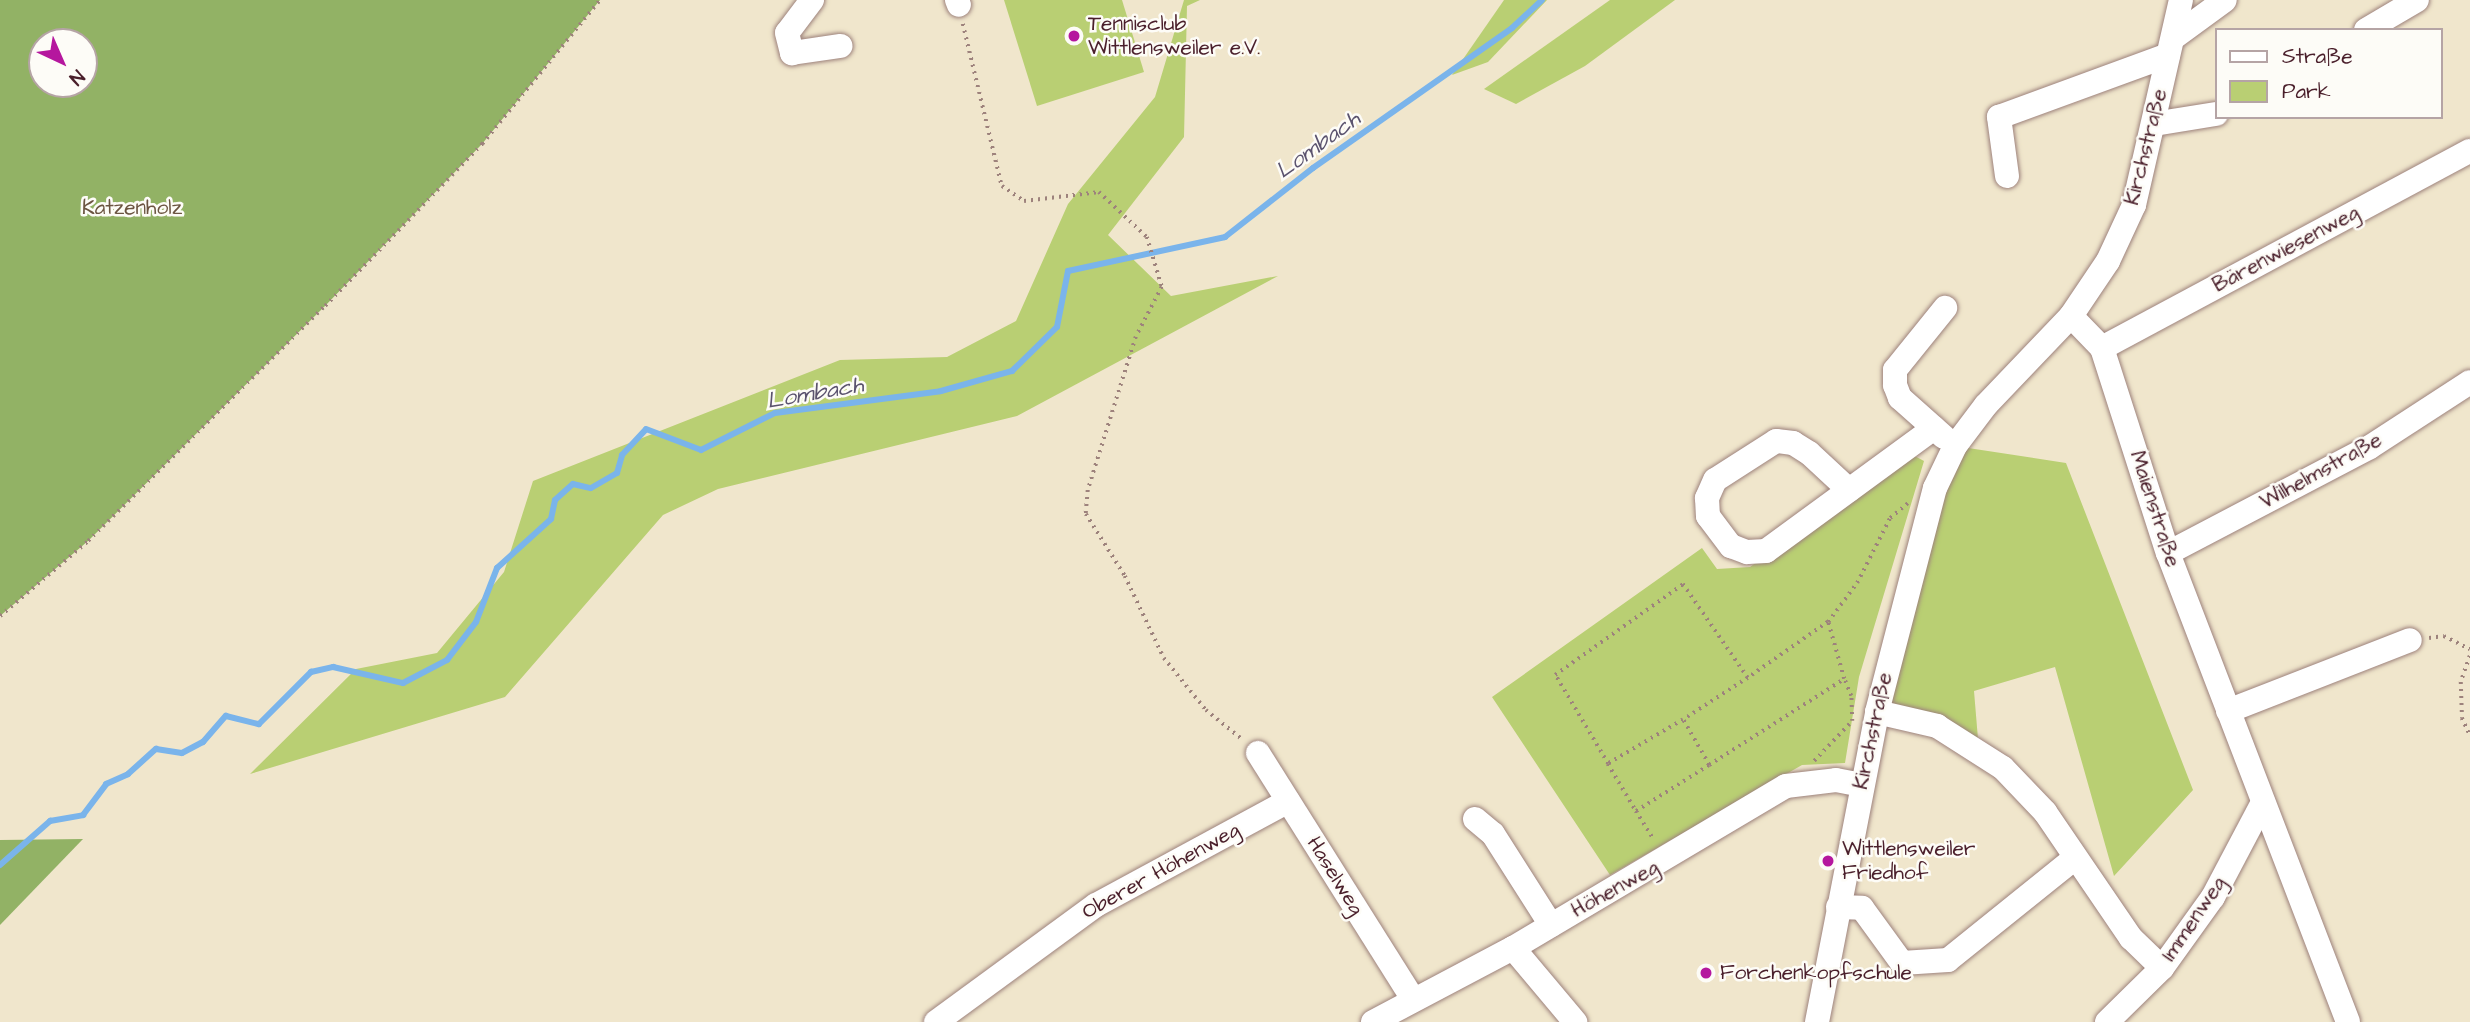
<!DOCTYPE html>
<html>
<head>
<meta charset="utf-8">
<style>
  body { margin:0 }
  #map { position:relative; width:2470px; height:1022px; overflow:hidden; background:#f0e6cc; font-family:"Architects Daughter",sans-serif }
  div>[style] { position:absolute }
  .green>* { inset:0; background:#b9cf73 }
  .forest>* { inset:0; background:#92b265 }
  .stream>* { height:6px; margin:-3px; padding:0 3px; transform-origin:3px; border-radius:3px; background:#7ab4eb }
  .path>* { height:3.5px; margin-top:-1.75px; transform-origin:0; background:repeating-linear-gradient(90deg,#9d827c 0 2px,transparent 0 7px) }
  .roads { filter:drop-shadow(0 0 2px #9d827c) drop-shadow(0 0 2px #9d827c) }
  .minor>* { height:24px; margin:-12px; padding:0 12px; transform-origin:12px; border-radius:12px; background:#fff }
  .dots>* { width:19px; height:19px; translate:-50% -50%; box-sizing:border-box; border:4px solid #fdfcf7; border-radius:50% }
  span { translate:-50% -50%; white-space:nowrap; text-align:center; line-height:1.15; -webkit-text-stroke:5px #fdfcf7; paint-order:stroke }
  .poi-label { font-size:21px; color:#4a1f2b }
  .left { translate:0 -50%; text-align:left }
  .street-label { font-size:21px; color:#4a1f2b }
  .park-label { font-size:21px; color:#6b5441 }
  .water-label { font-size:23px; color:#5b536e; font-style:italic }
  .legend { position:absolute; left:2215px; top:28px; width:228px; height:91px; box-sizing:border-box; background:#fdfcf7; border:2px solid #b5a4a5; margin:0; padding:9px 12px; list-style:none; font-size:21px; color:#4a1f2b }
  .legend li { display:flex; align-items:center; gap:14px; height:35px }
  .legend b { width:35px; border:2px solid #b5a4a5 }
  .north { position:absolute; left:28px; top:28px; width:70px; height:70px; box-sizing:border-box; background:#fdfcf7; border:2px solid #b5a4a5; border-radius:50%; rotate:136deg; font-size:19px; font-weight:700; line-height:28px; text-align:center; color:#4a1f2b }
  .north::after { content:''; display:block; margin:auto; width:24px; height:32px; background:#b5179e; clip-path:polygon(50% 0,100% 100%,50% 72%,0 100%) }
</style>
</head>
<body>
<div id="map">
  <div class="green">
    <div style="clip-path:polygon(1004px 0,1122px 0,1144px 72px,1037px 106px)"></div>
    <div style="clip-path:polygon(1184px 0,1200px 0,1187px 6px,1184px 137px,1108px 235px,1171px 296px,1278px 276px,1017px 416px,718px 489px,663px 515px,505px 697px,250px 774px,356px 669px,437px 653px,504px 572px,533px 481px,840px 360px,947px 357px,1016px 321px,1068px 204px,1155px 97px)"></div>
    <div style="clip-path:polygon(1504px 0,1547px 0,1488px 62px,1452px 75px)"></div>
    <div style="clip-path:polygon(1610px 0,1675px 0,1585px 66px,1516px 104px,1484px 89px)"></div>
    <div style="clip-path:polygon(1955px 446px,2066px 463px,2193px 790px,2114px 876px,2055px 667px,1974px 691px,1978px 739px,1890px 718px,1902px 601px)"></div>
    <div style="clip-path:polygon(1909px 453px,1924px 461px,1859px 677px,1845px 763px,1802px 765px,1610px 875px,1492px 697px,1702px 548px,1717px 569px,1750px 567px)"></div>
  </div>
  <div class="forest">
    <div style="clip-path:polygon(evenodd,0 0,600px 0,482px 144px,325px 306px,88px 541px,0 616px,0 0,42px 42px,84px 42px,84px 84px,42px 84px,42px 42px)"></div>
    <div style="clip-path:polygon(83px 839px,0 925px,0 840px)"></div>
  </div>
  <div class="stream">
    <div style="left:0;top:865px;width:67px;rotate:-41.3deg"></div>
    <div style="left:50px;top:821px;width:34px;rotate:-10deg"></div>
    <div style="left:83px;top:815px;width:39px;rotate:-53deg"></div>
    <div style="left:106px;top:784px;width:24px;rotate:-24deg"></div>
    <div style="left:128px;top:774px;width:38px;rotate:-42deg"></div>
    <div style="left:156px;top:749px;width:26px;rotate:9deg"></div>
    <div style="left:182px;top:753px;width:24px;rotate:-28deg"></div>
    <div style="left:203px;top:742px;width:35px;rotate:-49deg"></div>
    <div style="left:226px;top:716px;width:34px;rotate:14deg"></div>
    <div style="left:259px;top:724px;width:74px;rotate:-45deg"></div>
    <div style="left:311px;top:672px;width:23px;rotate:-13deg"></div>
    <div style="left:333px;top:667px;width:72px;rotate:12.9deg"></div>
    <div style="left:403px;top:683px;width:50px;rotate:-27.6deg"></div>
    <div style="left:447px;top:660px;width:48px;rotate:-52.7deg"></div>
    <div style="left:476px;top:622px;width:58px;rotate:-68.7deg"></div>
    <div style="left:497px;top:568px;width:73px;rotate:-42.2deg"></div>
    <div style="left:551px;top:519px;width:19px;rotate:-78deg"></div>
    <div style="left:555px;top:500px;width:24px;rotate:-42deg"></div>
    <div style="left:573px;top:484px;width:18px;rotate:13deg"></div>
    <div style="left:591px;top:488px;width:30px;rotate:-30deg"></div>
    <div style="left:617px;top:473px;width:19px;rotate:-74deg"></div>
    <div style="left:622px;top:455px;width:35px;rotate:-47deg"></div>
    <div style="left:646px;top:429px;width:59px;rotate:20.9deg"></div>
    <div style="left:701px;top:450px;width:83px;rotate:-26.6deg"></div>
    <div style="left:775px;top:413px;width:167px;rotate:-7.5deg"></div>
    <div style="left:941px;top:391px;width:74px;rotate:-15.7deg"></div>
    <div style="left:1012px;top:371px;width:63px;rotate:-44.4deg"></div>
    <div style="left:1057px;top:327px;width:57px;rotate:-78.9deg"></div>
    <div style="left:1068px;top:271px;width:161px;rotate:-12.2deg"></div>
    <div style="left:1225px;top:237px;width:112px;rotate:-38.1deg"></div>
    <div style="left:1313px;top:168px;width:243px;rotate:-35.1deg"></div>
    <div style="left:1512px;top:28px;width:41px;rotate:-43deg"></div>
  </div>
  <div class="path">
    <div style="left:963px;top:24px;width:167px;rotate:76.5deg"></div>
    <div style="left:1002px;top:186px;width:27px;rotate:34deg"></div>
    <div style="left:1024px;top:201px;width:76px;rotate:-6.8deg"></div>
    <div style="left:1099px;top:192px;width:66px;rotate:43.2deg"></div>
    <div style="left:1147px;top:237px;width:52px;rotate:73.3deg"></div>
    <div style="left:1162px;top:287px;width:56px;rotate:117.5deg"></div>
    <div style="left:1136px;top:337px;width:160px;rotate:107.4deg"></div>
    <div style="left:1088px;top:490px;width:24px;rotate:95deg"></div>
    <div style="left:1086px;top:514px;width:73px;rotate:57.8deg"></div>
    <div style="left:1125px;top:576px;width:91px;rotate:64.6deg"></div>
    <div style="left:1164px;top:658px;width:67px;rotate:51.1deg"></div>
    <div style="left:1206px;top:710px;width:48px;rotate:39deg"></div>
    <div style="left:0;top:616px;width:116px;rotate:-40.4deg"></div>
    <div style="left:88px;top:541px;width:334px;rotate:-44.8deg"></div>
    <div style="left:325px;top:306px;width:226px;rotate:-45.9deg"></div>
    <div style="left:482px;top:144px;width:186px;rotate:-50.7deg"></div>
    <div style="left:1828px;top:622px;width:49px;rotate:-53.4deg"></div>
    <div style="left:1857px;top:583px;width:73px;rotate:-63.1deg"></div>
    <div style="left:1890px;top:518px;width:23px;rotate:-40deg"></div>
    <div style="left:2429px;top:638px;width:15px;rotate:-8deg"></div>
    <div style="left:2444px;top:636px;width:29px;rotate:27deg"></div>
    <div style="left:2470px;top:656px;width:28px;rotate:109deg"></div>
    <div style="left:2461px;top:682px;width:36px;rotate:88deg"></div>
    <div style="left:2462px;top:718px;width:19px;rotate:65deg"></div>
    <div style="left:1814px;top:761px;width:55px;rotate:-46.5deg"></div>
    <div style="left:1852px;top:721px;width:25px;rotate:-92deg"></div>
    <div style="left:1851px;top:696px;width:18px;rotate:-112deg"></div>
    <div style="left:1608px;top:764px;width:104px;rotate:-120.8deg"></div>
    <div style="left:1555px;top:675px;width:157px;rotate:-35.4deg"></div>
    <div style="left:1683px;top:584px;width:114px;rotate:55.3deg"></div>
    <div style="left:1748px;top:678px;width:77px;rotate:147.1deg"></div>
    <div style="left:1709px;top:765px;width:160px;rotate:-32.5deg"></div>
    <div style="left:1844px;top:679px;width:59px;rotate:-105.7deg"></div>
    <div style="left:1828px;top:622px;width:98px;rotate:145deg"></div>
    <div style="left:1636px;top:811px;width:86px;rotate:-32.2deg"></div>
    <div style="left:1709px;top:765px;width:52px;rotate:-120deg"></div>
    <div style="left:1683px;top:720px;width:87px;rotate:149.6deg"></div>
    <div style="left:1608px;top:764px;width:55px;rotate:59.2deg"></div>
    <div style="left:1636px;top:811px;width:34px;rotate:58deg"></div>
  </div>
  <div class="roads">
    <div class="minor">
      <div style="left:812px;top:0;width:41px;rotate:127.1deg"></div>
      <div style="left:787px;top:33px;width:21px;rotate:76deg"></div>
      <div style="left:792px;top:53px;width:49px;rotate:-8.3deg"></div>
      <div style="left:957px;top:0;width:5px;rotate:68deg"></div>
      <div style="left:2366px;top:30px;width:59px;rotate:-30.5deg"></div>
      <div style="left:2173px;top:38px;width:64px;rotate:-36.2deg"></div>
      <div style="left:2154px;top:124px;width:63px;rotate:-9.2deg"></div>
      <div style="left:2007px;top:176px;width:60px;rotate:-97.7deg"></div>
      <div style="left:1999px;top:117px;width:180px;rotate:-20.1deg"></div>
      <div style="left:2071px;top:316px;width:45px;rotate:45.9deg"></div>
      <div style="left:2102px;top:348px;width:215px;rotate:72.2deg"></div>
      <div style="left:2168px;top:553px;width:502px;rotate:69deg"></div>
      <div style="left:2102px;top:348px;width:417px;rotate:-28.2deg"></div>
      <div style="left:1944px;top:437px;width:59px;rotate:-138.4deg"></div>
      <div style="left:1900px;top:398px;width:14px;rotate:-111deg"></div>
      <div style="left:1895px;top:385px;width:15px;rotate:-90deg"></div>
      <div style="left:1895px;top:370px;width:80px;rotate:-51.1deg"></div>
      <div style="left:1849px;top:490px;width:54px;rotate:-137.2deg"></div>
      <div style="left:1809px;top:453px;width:19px;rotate:-148deg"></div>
      <div style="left:1793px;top:443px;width:17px;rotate:-173deg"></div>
      <div style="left:1776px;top:441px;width:72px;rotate:147.4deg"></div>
      <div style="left:1715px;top:480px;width:20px;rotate:114deg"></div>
      <div style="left:1707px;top:498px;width:18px;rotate:87deg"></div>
      <div style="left:1708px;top:516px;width:38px;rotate:53deg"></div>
      <div style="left:1731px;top:546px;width:17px;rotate:21deg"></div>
      <div style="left:1747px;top:552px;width:19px;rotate:-3deg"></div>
      <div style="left:1766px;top:551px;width:208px;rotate:-36.2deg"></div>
      <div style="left:2168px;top:553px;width:228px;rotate:-27.7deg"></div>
      <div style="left:2370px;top:447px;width:119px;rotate:-33deg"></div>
      <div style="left:2228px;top:711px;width:195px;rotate:-21.3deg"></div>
      <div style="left:1877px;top:712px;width:62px;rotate:13.1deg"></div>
      <div style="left:1937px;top:726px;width:78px;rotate:32.5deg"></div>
      <div style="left:2003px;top:768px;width:61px;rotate:46.3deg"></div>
      <div style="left:2045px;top:812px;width:153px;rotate:55.7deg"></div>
      <div style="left:2131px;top:938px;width:43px;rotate:44.1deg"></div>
      <div style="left:1258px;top:753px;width:291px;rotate:57.8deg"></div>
      <div style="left:1475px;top:819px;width:23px;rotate:40deg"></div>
      <div style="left:1493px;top:834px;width:108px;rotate:57.5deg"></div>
      <div style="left:1838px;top:907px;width:24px;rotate:2deg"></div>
      <div style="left:1862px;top:908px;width:68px;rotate:54deg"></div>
      <div style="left:1902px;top:963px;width:46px;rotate:-3.7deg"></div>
      <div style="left:1948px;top:960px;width:163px;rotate:-38.8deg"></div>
      <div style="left:1513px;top:948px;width:97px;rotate:50deg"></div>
      <div style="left:936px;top:1022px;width:198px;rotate:-36.2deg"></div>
      <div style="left:1096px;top:905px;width:218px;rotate:-28.4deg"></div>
      <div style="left:1373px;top:1022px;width:158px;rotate:-27.9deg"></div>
      <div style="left:1513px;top:948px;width:317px;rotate:-30.7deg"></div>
      <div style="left:1786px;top:786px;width:50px;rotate:-6.8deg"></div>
      <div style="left:1836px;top:780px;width:25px;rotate:11deg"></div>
      <div style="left:1817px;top:1022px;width:316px;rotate:-79deg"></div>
      <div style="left:1877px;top:712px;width:231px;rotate:-75.5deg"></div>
      <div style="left:1935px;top:488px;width:47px;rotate:-64.5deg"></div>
      <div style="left:1955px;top:446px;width:51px;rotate:-52.9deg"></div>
      <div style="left:1986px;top:405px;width:123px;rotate:-46.3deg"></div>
      <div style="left:2071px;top:316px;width:66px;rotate:-56.1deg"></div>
      <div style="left:2108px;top:261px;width:62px;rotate:-65.1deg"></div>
      <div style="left:2134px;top:205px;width:210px;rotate:-77.1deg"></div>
      <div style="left:2107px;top:1022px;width:77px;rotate:-44.5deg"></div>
      <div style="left:2162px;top:968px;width:87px;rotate:-54.3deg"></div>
      <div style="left:2213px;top:897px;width:107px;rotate:-62.2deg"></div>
    </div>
  </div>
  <div class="dots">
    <div style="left:1074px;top:36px;background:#b5179e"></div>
    <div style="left:1828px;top:861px;background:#b5179e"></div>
    <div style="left:1706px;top:973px;background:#b5179e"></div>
  </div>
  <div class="poi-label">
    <span class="left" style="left:1088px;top:36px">Tennisclub<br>Wittlensweiler e.V.</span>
    <span class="left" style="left:1842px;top:861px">Wittlensweiler<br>Friedhof</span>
    <span class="left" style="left:1720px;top:973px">Forchenkopfschule</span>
  </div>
  <div class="street-label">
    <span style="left:2146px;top:147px;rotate:-76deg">Kirchstraße</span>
    <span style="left:2286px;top:249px;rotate:-28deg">Bärenwiesenweg</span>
    <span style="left:2321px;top:471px;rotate:-29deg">Wilhelmstraße</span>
    <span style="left:2155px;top:509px;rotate:72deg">Maienstraße</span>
    <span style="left:1873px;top:731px;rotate:-78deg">Kirchstraße</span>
    <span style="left:1161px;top:871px;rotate:-29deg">Oberer Höhenweg</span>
    <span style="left:1335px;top:876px;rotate:58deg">Haselweg</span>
    <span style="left:1615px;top:889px;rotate:-29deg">Höhenweg</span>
    <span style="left:2194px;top:919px;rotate:-56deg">Immenweg</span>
  </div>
  <div class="park-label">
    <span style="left:132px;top:208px">Katzenholz</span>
  </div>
  <div class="water-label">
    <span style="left:1318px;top:145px;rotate:-36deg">Lombach</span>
    <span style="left:815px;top:393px;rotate:-10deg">Lombach</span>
  </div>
  <ul class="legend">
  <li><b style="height:9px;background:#fff"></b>Straße</li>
  <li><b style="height:19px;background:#b9cf73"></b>Park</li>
  </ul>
  <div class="north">N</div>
</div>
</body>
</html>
